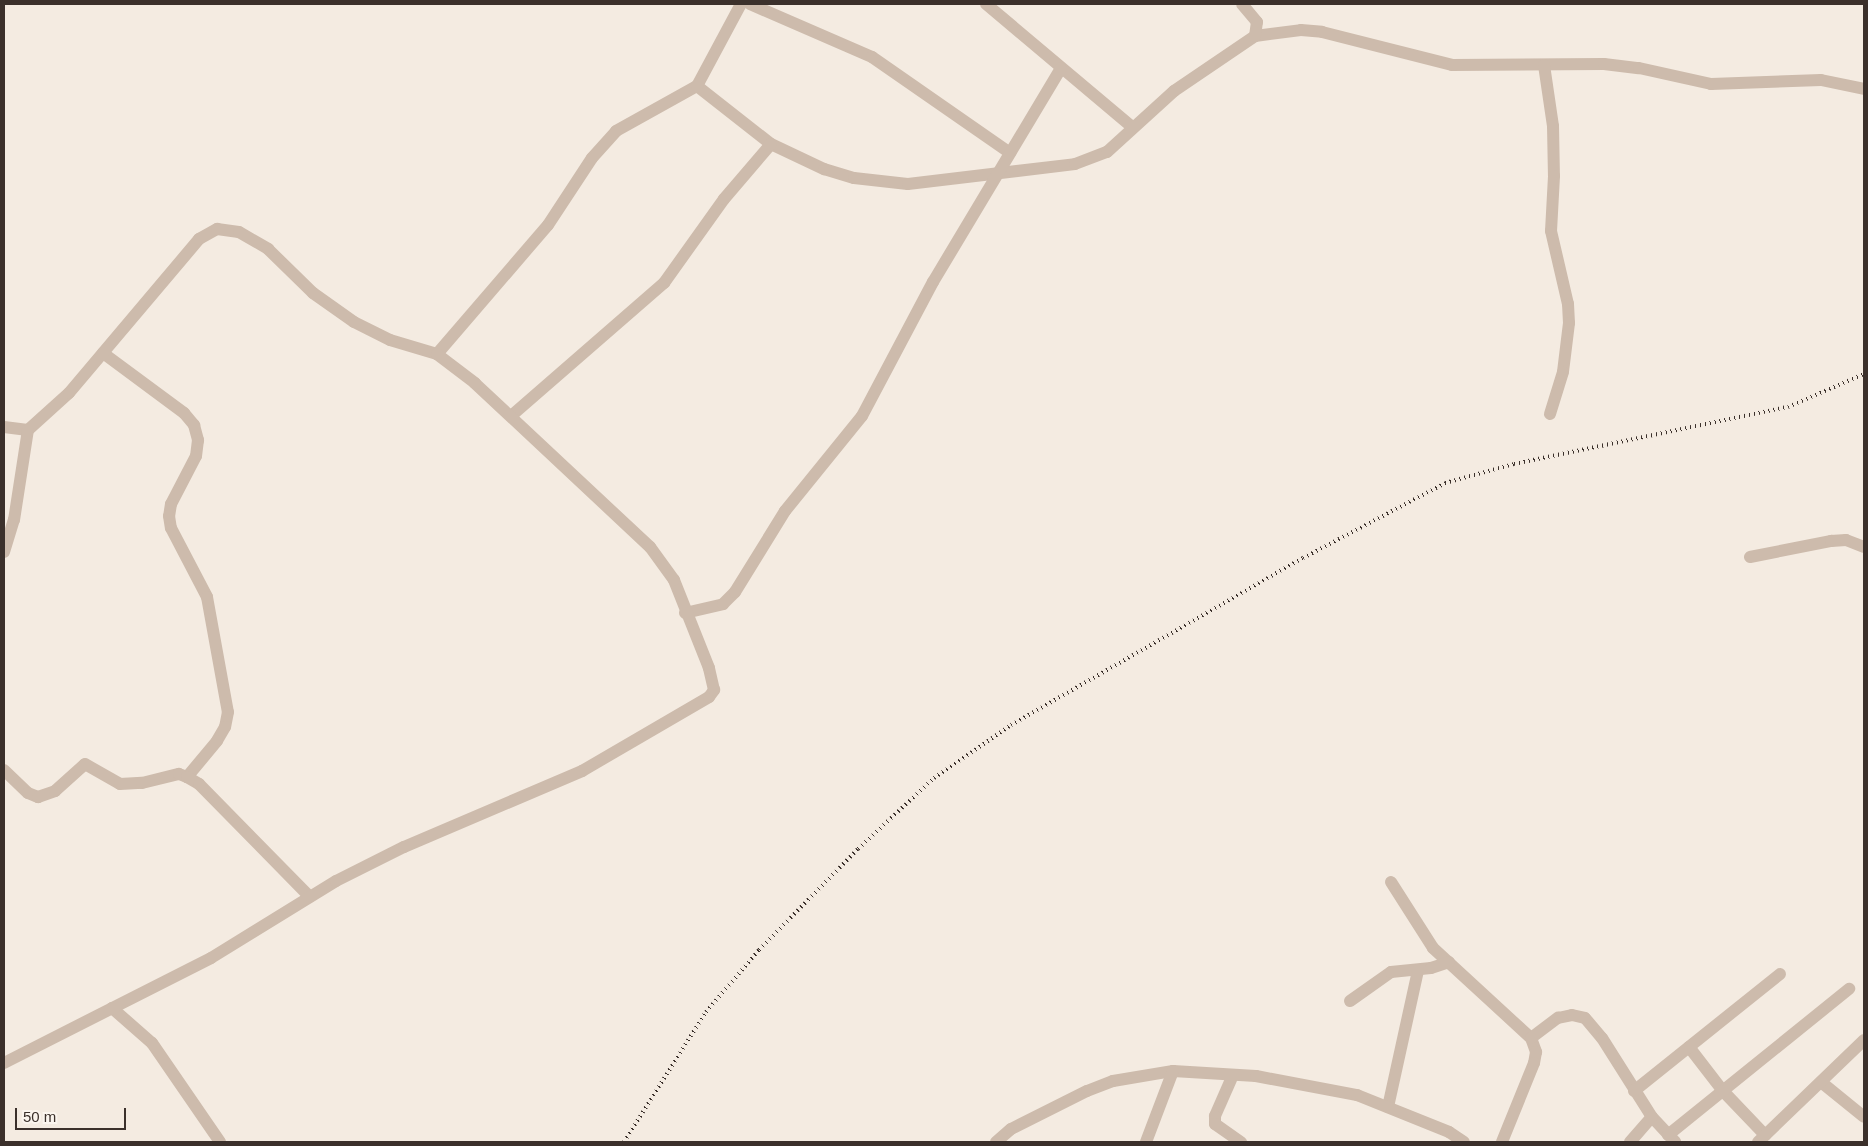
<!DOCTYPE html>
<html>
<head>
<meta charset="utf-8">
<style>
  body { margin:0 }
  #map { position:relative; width:1868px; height:1146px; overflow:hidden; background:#f4ebe1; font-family:Arial,sans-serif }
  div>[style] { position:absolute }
  .minor>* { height:12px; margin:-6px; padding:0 6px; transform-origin:6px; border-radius:6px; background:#cdbbac }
  .rail>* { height:4px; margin-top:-2px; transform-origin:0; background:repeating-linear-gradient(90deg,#3b302b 0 1px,transparent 0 5px) }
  span { translate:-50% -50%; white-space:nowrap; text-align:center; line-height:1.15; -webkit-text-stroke:5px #fbf5ee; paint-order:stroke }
  .frame { position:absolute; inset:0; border:5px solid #3b302b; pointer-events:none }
  .scale { position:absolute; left:15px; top:1108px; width:111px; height:22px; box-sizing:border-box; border:2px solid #3b302b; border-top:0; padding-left:6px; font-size:15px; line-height:18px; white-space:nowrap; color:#3b302b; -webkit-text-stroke:4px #fbf5ee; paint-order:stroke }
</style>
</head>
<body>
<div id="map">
  <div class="minor">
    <div style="left:750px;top:4px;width:133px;rotate:23.5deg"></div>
    <div style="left:872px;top:57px;width:168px;rotate:34.8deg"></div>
    <div style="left:986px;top:4px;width:192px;rotate:40.1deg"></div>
    <div style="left:1255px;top:36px;width:46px;rotate:-7.4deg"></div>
    <div style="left:1301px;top:30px;width:21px;rotate:5deg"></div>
    <div style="left:1322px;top:32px;width:134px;rotate:14.2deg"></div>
    <div style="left:1452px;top:65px;width:152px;rotate:-0.4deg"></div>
    <div style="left:1604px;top:64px;width:35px;rotate:7deg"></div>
    <div style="left:1639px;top:68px;width:74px;rotate:12.5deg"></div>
    <div style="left:1711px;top:84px;width:110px;rotate:-2.1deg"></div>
    <div style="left:1821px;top:80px;width:44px;rotate:11.8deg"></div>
    <div style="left:1544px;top:65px;width:62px;rotate:81.6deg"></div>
    <div style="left:1553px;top:126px;width:50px;rotate:88.9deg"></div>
    <div style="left:1554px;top:176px;width:55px;rotate:93.1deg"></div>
    <div style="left:1551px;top:231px;width:75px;rotate:76.9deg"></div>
    <div style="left:1568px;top:304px;width:19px;rotate:87deg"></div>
    <div style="left:1569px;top:323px;width:49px;rotate:97deg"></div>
    <div style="left:1563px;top:372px;width:44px;rotate:107.2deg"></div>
    <div style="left:697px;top:86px;width:94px;rotate:38.1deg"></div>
    <div style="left:771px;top:144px;width:59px;rotate:25.3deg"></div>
    <div style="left:824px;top:169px;width:31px;rotate:17deg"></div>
    <div style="left:854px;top:178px;width:54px;rotate:6.3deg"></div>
    <div style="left:908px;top:184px;width:168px;rotate:-6.8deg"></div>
    <div style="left:1075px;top:164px;width:34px;rotate:-21deg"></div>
    <div style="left:1107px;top:152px;width:91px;rotate:-42.3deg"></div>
    <div style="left:1174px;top:91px;width:98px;rotate:-34.2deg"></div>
    <div style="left:1255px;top:36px;width:14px;rotate:-82deg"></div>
    <div style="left:1257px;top:22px;width:23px;rotate:-130deg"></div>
    <div style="left:103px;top:353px;width:101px;rotate:36.5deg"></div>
    <div style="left:184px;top:413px;width:16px;rotate:50deg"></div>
    <div style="left:194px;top:425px;width:16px;rotate:75deg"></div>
    <div style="left:198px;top:440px;width:16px;rotate:97deg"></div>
    <div style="left:196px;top:456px;width:54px;rotate:117.5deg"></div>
    <div style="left:171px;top:504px;width:12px;rotate:99deg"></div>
    <div style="left:169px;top:516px;width:12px;rotate:81deg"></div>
    <div style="left:171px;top:528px;width:78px;rotate:62.4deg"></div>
    <div style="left:207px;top:597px;width:117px;rotate:79.7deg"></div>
    <div style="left:228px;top:712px;width:15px;rotate:101deg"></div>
    <div style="left:225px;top:727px;width:16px;rotate:120deg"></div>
    <div style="left:217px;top:741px;width:47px;rotate:129.8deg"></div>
    <div style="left:511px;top:416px;width:203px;rotate:-41deg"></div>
    <div style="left:664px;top:283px;width:103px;rotate:-54.5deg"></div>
    <div style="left:724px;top:199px;width:72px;rotate:-49.5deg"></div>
    <div style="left:4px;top:427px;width:24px;rotate:7deg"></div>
    <div style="left:28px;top:430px;width:55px;rotate:-42.1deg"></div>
    <div style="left:69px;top:393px;width:202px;rotate:-49.8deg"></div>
    <div style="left:199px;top:239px;width:21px;rotate:-29deg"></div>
    <div style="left:217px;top:229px;width:22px;rotate:8deg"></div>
    <div style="left:239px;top:232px;width:34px;rotate:30deg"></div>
    <div style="left:268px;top:249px;width:63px;rotate:44.4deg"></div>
    <div style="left:313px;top:293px;width:50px;rotate:35.3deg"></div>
    <div style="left:354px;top:322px;width:40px;rotate:26.6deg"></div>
    <div style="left:390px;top:340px;width:49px;rotate:16.6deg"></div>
    <div style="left:437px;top:354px;width:170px;rotate:-49.3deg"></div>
    <div style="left:548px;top:225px;width:80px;rotate:-56.7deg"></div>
    <div style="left:592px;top:158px;width:36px;rotate:-48deg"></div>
    <div style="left:616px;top:131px;width:93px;rotate:-29.1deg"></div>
    <div style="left:697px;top:86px;width:93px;rotate:-61.8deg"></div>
    <div style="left:4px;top:552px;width:34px;rotate:-73deg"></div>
    <div style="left:14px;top:520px;width:91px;rotate:-81.2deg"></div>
    <div style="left:1750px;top:557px;width:83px;rotate:-11.2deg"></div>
    <div style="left:1831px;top:541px;width:15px;rotate:-4deg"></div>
    <div style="left:1846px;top:540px;width:19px;rotate:21deg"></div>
    <div style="left:685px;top:613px;width:39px;rotate:-13deg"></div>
    <div style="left:723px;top:604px;width:17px;rotate:-45deg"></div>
    <div style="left:735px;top:592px;width:95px;rotate:-58.3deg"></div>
    <div style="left:785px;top:511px;width:122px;rotate:-51deg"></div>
    <div style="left:862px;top:416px;width:152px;rotate:-62.1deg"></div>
    <div style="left:933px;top:282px;width:249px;rotate:-59.1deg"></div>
    <div style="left:4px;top:770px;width:33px;rotate:44deg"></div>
    <div style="left:28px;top:793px;width:11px;rotate:22deg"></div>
    <div style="left:38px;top:797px;width:18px;rotate:-19deg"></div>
    <div style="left:55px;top:791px;width:40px;rotate:-42deg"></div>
    <div style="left:85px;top:764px;width:40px;rotate:29.7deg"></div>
    <div style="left:120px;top:784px;width:22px;rotate:-3deg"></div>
    <div style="left:142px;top:783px;width:38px;rotate:-14deg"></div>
    <div style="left:179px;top:774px;width:9px;rotate:21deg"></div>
    <div style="left:187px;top:777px;width:14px;rotate:30deg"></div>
    <div style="left:199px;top:784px;width:158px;rotate:45.5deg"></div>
    <div style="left:1391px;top:882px;width:78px;rotate:57.5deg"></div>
    <div style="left:1433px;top:948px;width:133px;rotate:42.6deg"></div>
    <div style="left:1531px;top:1038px;width:15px;rotate:70deg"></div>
    <div style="left:1536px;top:1052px;width:11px;rotate:100deg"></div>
    <div style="left:1534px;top:1063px;width:85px;rotate:112.1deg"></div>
    <div style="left:1350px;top:1001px;width:50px;rotate:-35.3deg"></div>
    <div style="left:1391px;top:972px;width:40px;rotate:-5.7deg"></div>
    <div style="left:1431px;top:968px;width:19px;rotate:-18deg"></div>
    <div style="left:112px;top:1008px;width:53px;rotate:41.2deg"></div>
    <div style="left:152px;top:1043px;width:120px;rotate:55.5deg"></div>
    <div style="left:1531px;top:1038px;width:34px;rotate:-37deg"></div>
    <div style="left:1558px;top:1018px;width:14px;rotate:-12deg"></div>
    <div style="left:1572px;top:1015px;width:13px;rotate:13deg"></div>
    <div style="left:1585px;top:1018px;width:26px;rotate:50deg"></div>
    <div style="left:1602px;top:1038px;width:93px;rotate:57.7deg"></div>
    <div style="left:1652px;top:1117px;width:34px;rotate:47deg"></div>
    <div style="left:1689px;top:1047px;width:56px;rotate:52.3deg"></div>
    <div style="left:1723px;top:1091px;width:61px;rotate:46.3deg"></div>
    <div style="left:4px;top:1063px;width:232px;rotate:-26.9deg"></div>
    <div style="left:211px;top:958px;width:147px;rotate:-31.6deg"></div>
    <div style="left:336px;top:881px;width:76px;rotate:-26.6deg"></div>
    <div style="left:404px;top:847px;width:194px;rotate:-23.1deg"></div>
    <div style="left:582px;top:771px;width:147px;rotate:-30.2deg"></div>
    <div style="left:709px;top:697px;width:9px;rotate:-54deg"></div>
    <div style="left:714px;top:690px;width:23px;rotate:-103deg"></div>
    <div style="left:709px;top:668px;width:95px;rotate:-111.7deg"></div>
    <div style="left:674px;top:580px;width:41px;rotate:-126deg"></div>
    <div style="left:650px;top:547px;width:240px;rotate:-136.9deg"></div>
    <div style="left:475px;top:383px;width:48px;rotate:-142.7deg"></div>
    <div style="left:1233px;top:1075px;width:45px;rotate:113.7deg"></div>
    <div style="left:1215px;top:1116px;width:8px;rotate:90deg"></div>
    <div style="left:1215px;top:1124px;width:32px;rotate:35deg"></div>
    <div style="left:1821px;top:1082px;width:55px;rotate:39.1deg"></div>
    <div style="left:1634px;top:1091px;width:187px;rotate:-38.7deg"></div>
    <div style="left:1388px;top:1107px;width:140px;rotate:-77.6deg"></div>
    <div style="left:1668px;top:1135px;width:233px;rotate:-38.9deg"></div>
    <div style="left:996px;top:1142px;width:20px;rotate:-41deg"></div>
    <div style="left:1011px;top:1129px;width:85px;rotate:-26.6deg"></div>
    <div style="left:1087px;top:1091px;width:28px;rotate:-21deg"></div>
    <div style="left:1113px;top:1081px;width:61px;rotate:-9.5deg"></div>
    <div style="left:1173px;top:1071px;width:83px;rotate:3.4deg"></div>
    <div style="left:1256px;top:1076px;width:103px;rotate:10.7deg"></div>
    <div style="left:1357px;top:1095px;width:99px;rotate:21.9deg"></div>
    <div style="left:1449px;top:1132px;width:18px;rotate:34deg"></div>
    <div style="left:1146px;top:1142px;width:76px;rotate:-69.2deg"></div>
    <div style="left:1630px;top:1142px;width:33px;rotate:-49deg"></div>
    <div style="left:1758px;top:1142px;width:147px;rotate:-43.9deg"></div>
  </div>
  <div class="rail">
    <div style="left:624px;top:1142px;width:154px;rotate:-57.8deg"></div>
    <div style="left:706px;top:1012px;width:82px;rotate:-49.5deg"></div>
    <div style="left:759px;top:950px;width:141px;rotate:-45.6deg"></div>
    <div style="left:858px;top:849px;width:104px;rotate:-43.1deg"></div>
    <div style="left:934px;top:778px;width:93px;rotate:-34.5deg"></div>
    <div style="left:1011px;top:725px;width:336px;rotate:-29.8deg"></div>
    <div style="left:1303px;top:558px;width:161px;rotate:-27.8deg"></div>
    <div style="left:1445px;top:483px;width:72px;rotate:-15.4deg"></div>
    <div style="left:1514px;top:464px;width:280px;rotate:-11.8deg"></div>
    <div style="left:1788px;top:407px;width:83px;rotate:-23.5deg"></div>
  </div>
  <div class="frame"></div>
  <div class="scale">50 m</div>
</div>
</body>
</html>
